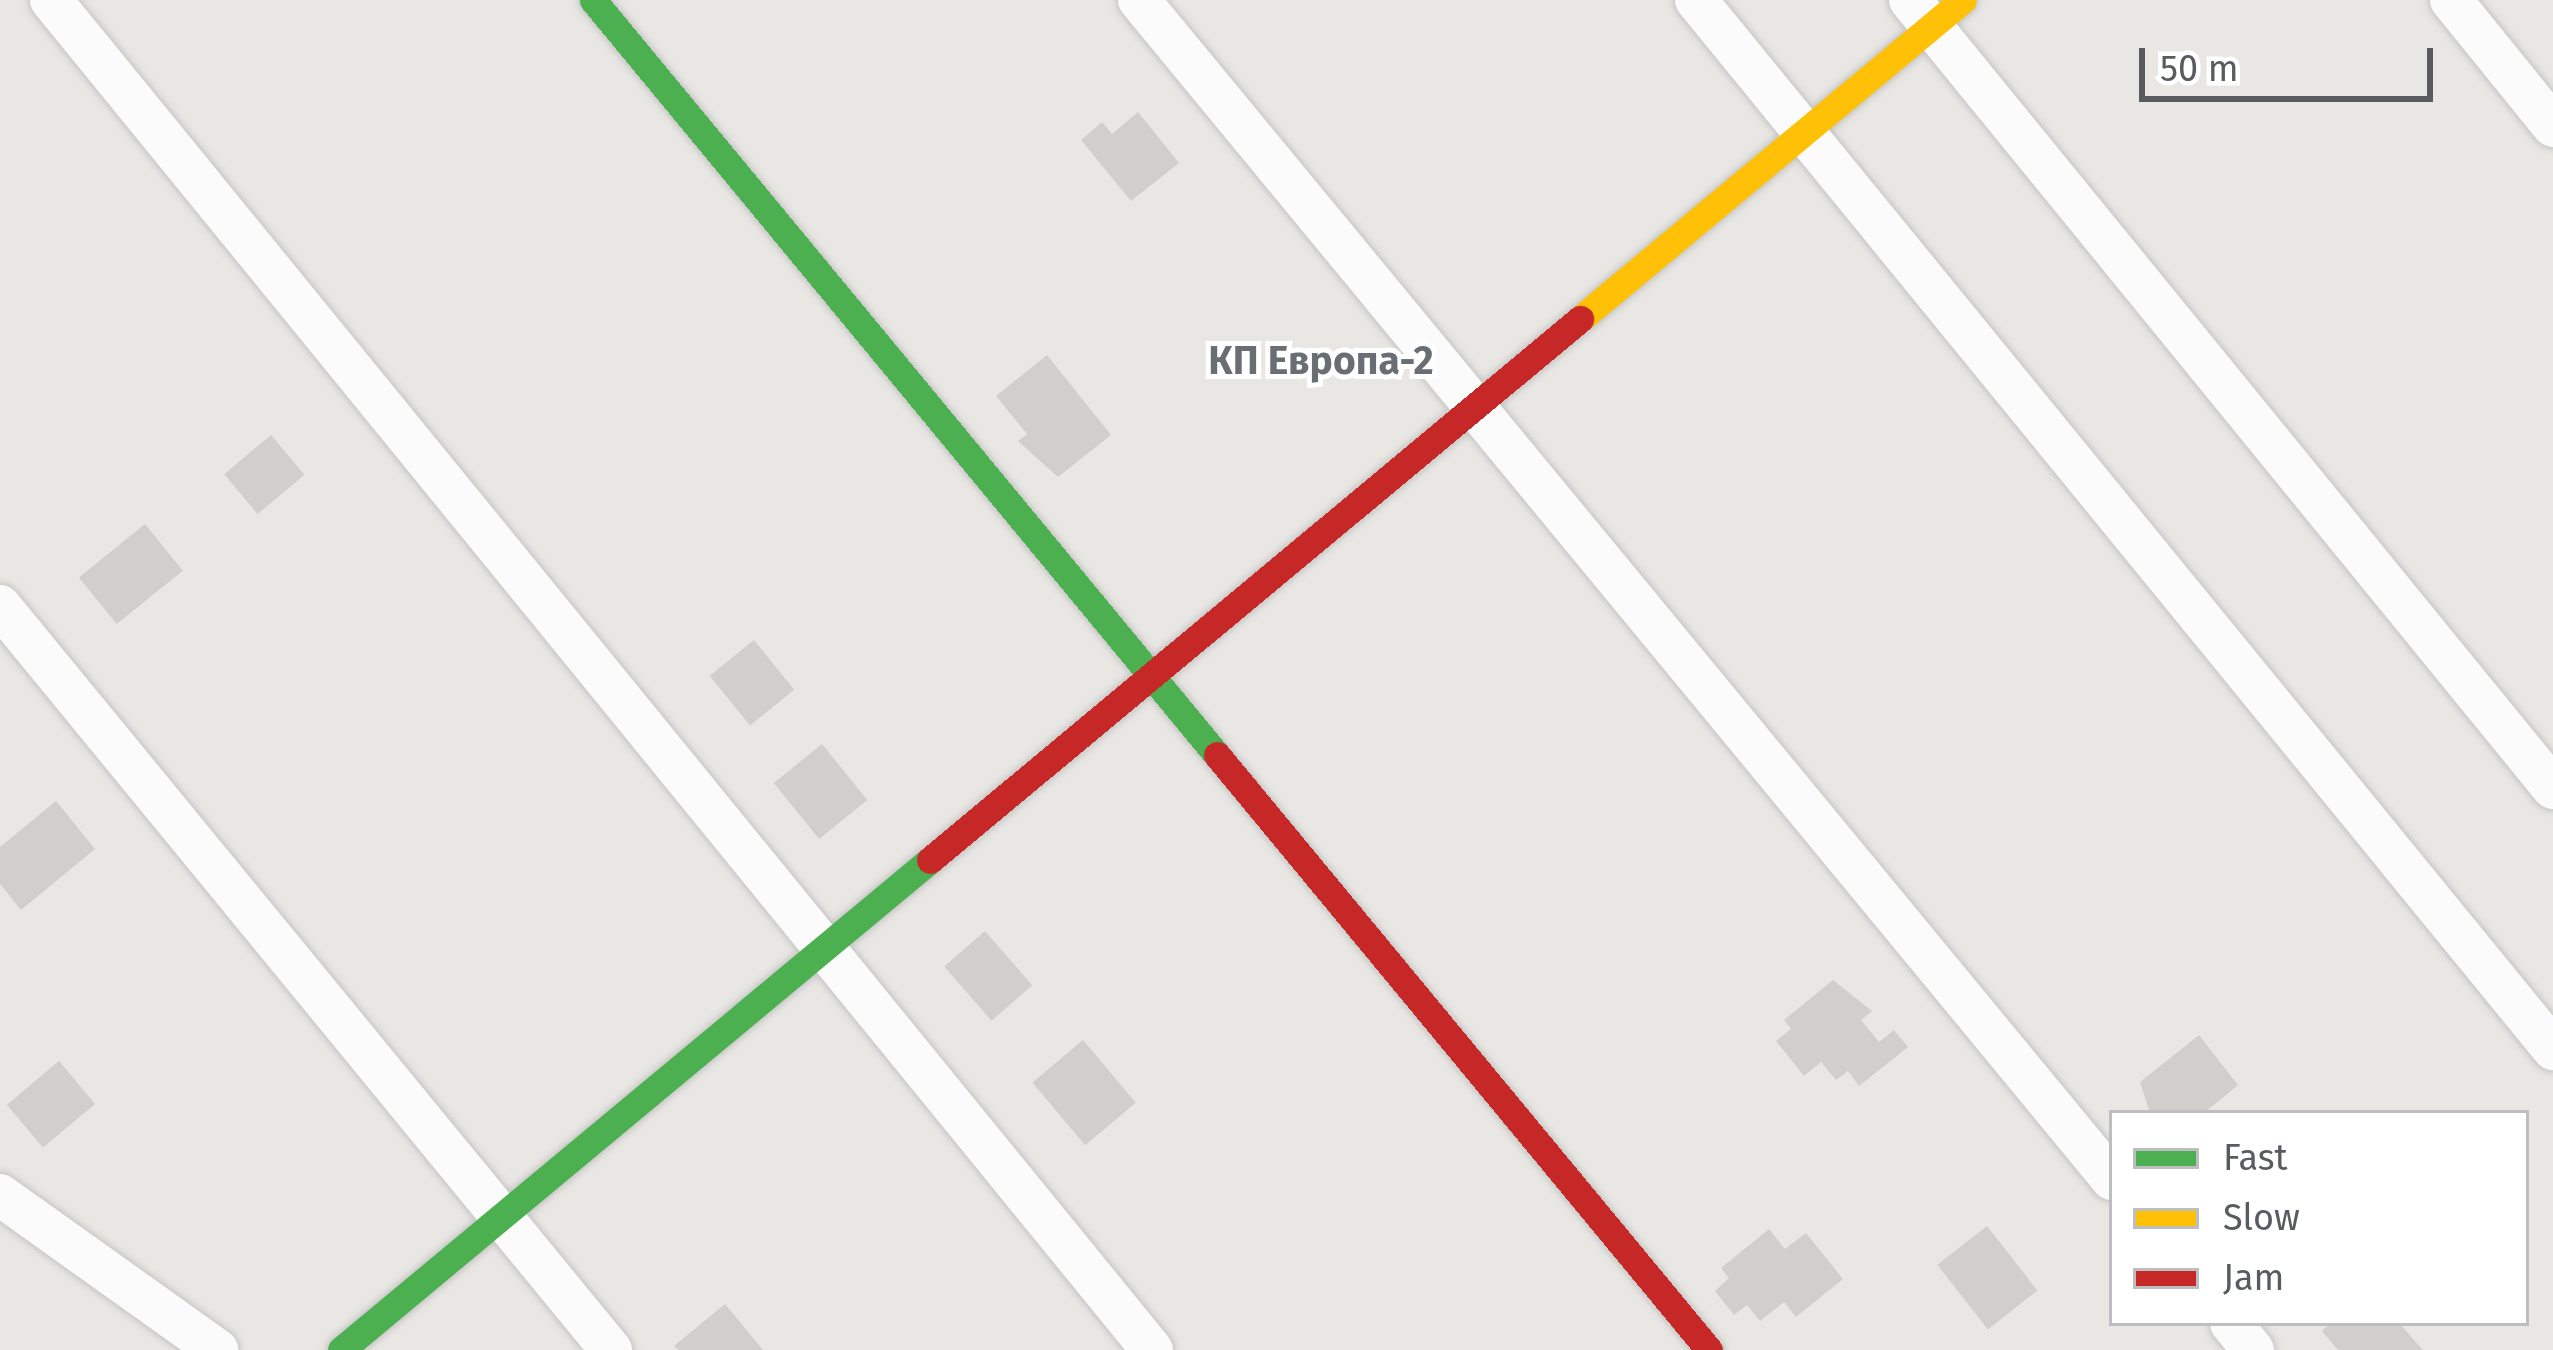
<!DOCTYPE html>
<html>
<head>
<meta charset="utf-8">
<style>
  body { margin:0 }
  #map { position:relative; width:2553px; height:1350px; overflow:hidden; background:#e8e7e3; font-family:"Fira Sans",sans-serif }
  div>[style] { position:absolute }
  .building>* { inset:0; background:#d0cfcc; transform-origin:0 0 }
  .roads { filter:drop-shadow(0 0 3px #c5c5c5) drop-shadow(0 0 3px #c5c5c5) }
  .street>* { height:42px; margin:-21px; padding:0 21px; transform-origin:21px; border-radius:21px; background:#fcfbfb }
  .fast>* { height:27px; margin:-13.5px; padding:0 13.5px; transform-origin:13.5px; border-radius:13.5px; background:#4caf50 }
  .slow>* { height:27px; margin:-13.5px; padding:0 13.5px; transform-origin:13.5px; border-radius:13.5px; background:#ffc107 }
  .jam>* { height:27px; margin:-13.5px; padding:0 13.5px; transform-origin:13.5px; border-radius:13.5px; background:#c62828 }
  span { translate:-50% -50%; white-space:nowrap; text-align:center; line-height:1.15; -webkit-text-stroke:10px #fff; paint-order:stroke }
  .neighbourhood-label { font-size:39px; color:#696e72; font-weight:700 }
  .legend { position:absolute; left:2109px; top:1110px; width:420px; height:216px; box-sizing:border-box; background:#fff; border:3px solid #bcbebf; margin:0; padding:15px 21px; list-style:none; font-size:36px; color:#585c60 }
  .legend li { display:flex; align-items:center; gap:24px; height:60px }
  .legend b { width:60px; border:3px solid #bcbebf }
  .scale { position:absolute; left:2139px; top:48px; width:294px; height:54px; box-sizing:border-box; border:6px solid #585c60; border-top:0; padding-left:15px; font-size:36px; line-height:42px; white-space:nowrap; color:#585c60; -webkit-text-stroke:9px #fff; paint-order:stroke }
</style>
</head>
<body>
<div id="map">
  <div class="building">
    <div style="clip-path:polygon(1138px 112px,1179px 163px,1131px 201px,1081px 140px,1102px 122px,1112px 134px)"></div>
    <div style="clip-path:polygon(1047px 355px,1111px 435px,1058px 477px,1018px 441px,1027px 434px,996px 396px)"></div>
    <div style="left:271px;top:435px;width:52px;height:61px;rotate:50deg"></div>
    <div style="left:145px;top:524px;width:60px;height:85px;rotate:51deg"></div>
    <div style="left:754px;top:640px;width:64px;height:57px;rotate:51deg"></div>
    <div style="left:822px;top:744px;width:72px;height:62px;rotate:51deg"></div>
    <div style="clip-path:polygon(56px 801px,95px 849px,21px 910px,0 884px,0 847px)"></div>
    <div style="left:985px;top:931px;width:72px;height:54px;rotate:49deg"></div>
    <div style="clip-path:polygon(1833px 980px,1872px 1011px,1861px 1020px,1879px 1042px,1894px 1030px,1908px 1047px,1859px 1086px,1848px 1071px,1836px 1080px,1821px 1062px,1804px 1076px,1776px 1041px,1791px 1029px,1784px 1020px)"></div>
    <div style="clip-path:polygon(2199px 1035px,2238px 1085px,2204px 1113px,2150px 1113px,2140px 1082px)"></div>
    <div style="left:1083px;top:1040px;width:82px;height:66px;rotate:50deg"></div>
    <div style="left:59px;top:1061px;width:56px;height:68px;rotate:50deg"></div>
    <div style="left:1987px;top:1226px;width:82px;height:63px;rotate:52deg"></div>
    <div style="clip-path:polygon(1769px 1229px,1785px 1249px,1806px 1233px,1843px 1279px,1796px 1317px,1784px 1302px,1760px 1321px,1747px 1305px,1734px 1315px,1715px 1291px,1729px 1278px,1721px 1268px)"></div>
    <div style="clip-path:polygon(725px 1304px,763px 1350px,678px 1350px,674px 1346px)"></div>
    <div style="clip-path:polygon(2331px 1323px,2399px 1323px,2423px 1350px,2338px 1350px,2322px 1331px)"></div>
  </div>
  <div class="roads">
    <div class="street">
      <div style="left:51px;top:0;width:1742px;rotate:50.8deg"></div>
      <div style="left:1139px;top:0;width:1529px;rotate:50.47deg"></div>
      <div style="left:1696px;top:0;width:1355px;rotate:50.75deg"></div>
      <div style="left:1910px;top:0;width:1017px;rotate:50.79deg"></div>
      <div style="left:2451px;top:0;width:162px;rotate:51deg"></div>
      <div style="left:0;top:606px;width:963px;rotate:50.61deg"></div>
      <div style="left:0;top:1195px;width:267px;rotate:35.5deg"></div>
      <div style="left:2231px;top:1323px;width:35px;rotate:51deg"></div>
    </div>
    <div class="fast">
      <div style="left:593px;top:0;width:979px;rotate:50.43deg"></div>
      <div style="left:341px;top:1350px;width:766px;rotate:-39.76deg"></div>
    </div>
    <div class="slow">
      <div style="left:1580px;top:319px;width:498px;rotate:-39.8deg"></div>
    </div>
    <div class="jam">
      <div style="left:1217px;top:755px;width:772px;rotate:50.41deg"></div>
      <div style="left:930px;top:860px;width:846px;rotate:-39.77deg"></div>
    </div>
  </div>
  <div class="neighbourhood-label">
    <span style="left:1321px;top:361px">КП Европа-2</span>
  </div>
  <ul class="legend">
  <li><b style="height:15px;background:#4caf50"></b>Fast</li>
  <li><b style="height:15px;background:#ffc107"></b>Slow</li>
  <li><b style="height:15px;background:#c62828"></b>Jam</li>
  </ul>
  <div class="scale">50 m</div>
</div>
</body>
</html>
